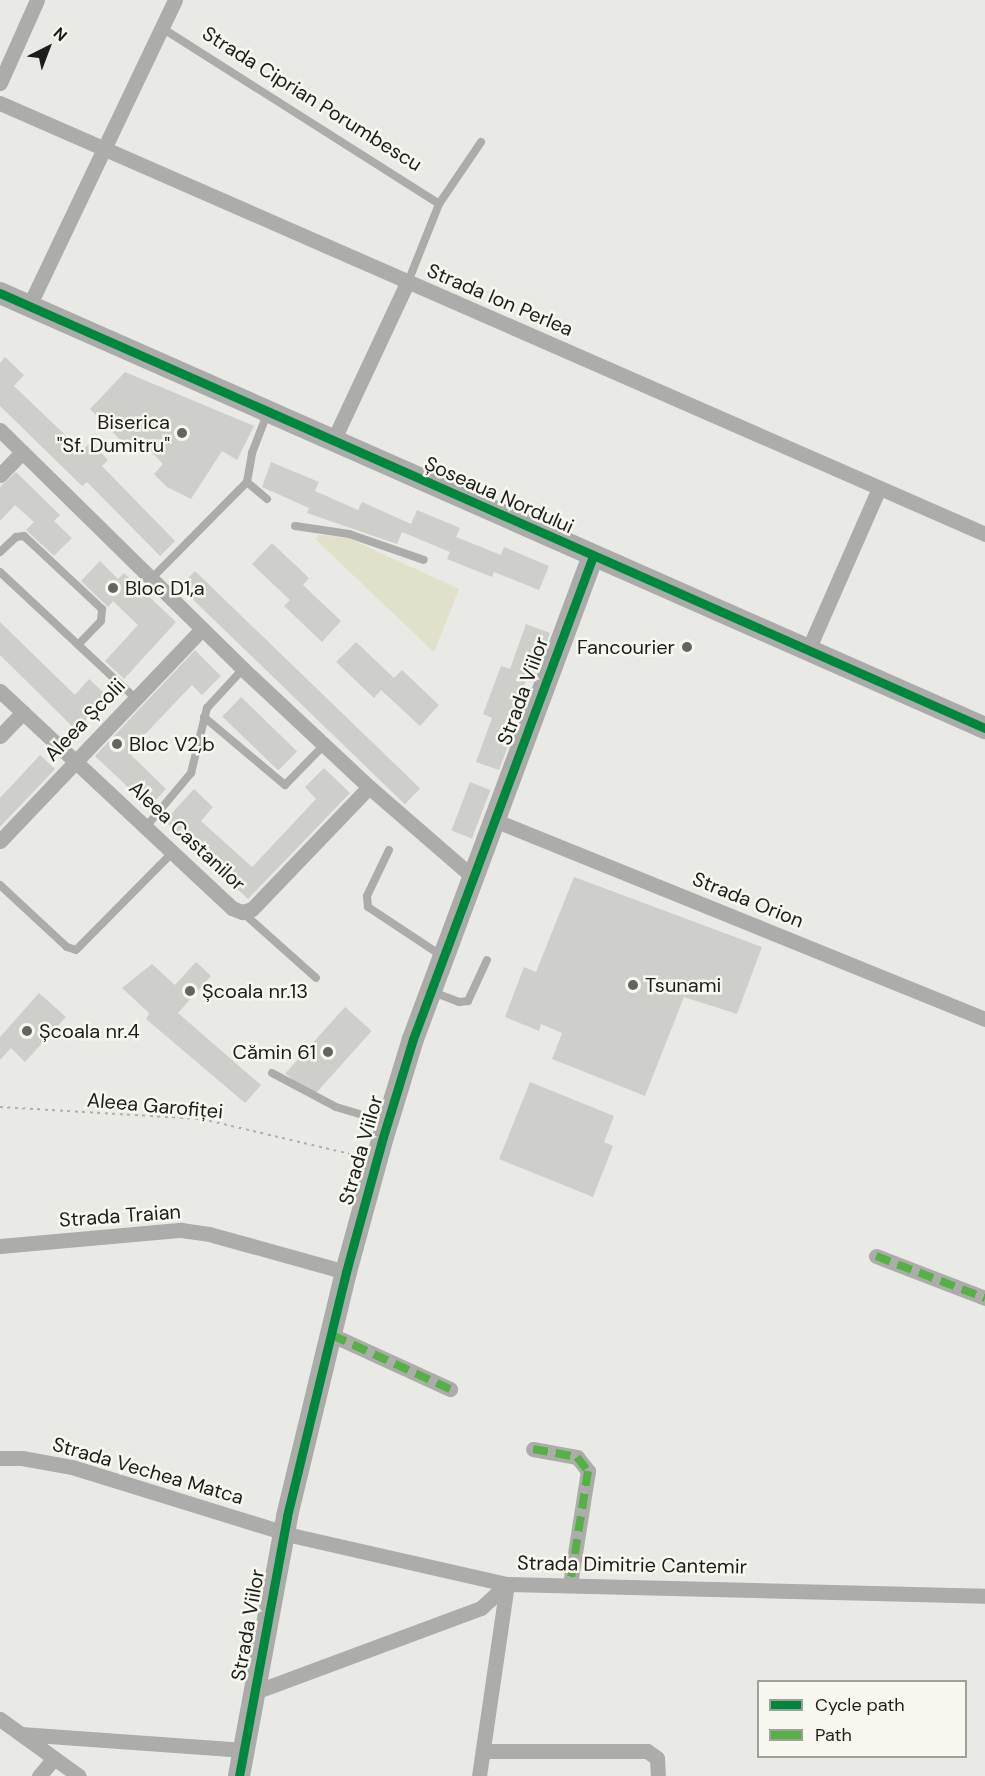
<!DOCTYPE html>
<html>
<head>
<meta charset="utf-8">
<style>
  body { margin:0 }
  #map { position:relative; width:985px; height:1776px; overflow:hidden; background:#e9e9e5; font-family:"DM Sans",sans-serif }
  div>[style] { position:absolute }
  .green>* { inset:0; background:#e1e0ca }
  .building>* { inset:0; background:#cececb; transform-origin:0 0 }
  .path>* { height:2px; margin-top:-1px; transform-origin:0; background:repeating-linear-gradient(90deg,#afafad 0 3px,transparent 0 7.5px) }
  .lane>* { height:8px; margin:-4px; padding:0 4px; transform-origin:4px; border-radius:4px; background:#acacaa }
  .street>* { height:15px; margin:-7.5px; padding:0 7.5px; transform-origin:7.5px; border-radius:7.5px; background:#acacaa }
  .secondary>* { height:22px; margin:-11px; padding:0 11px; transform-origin:11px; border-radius:11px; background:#ababa9 }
  .quiet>* { height:8px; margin-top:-4px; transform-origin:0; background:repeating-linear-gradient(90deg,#55b145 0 15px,transparent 0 23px) }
  .cycleway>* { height:9px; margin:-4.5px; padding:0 4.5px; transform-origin:4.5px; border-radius:4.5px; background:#00873e }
  .dots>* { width:16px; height:16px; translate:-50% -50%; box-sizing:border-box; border:3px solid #f8f8f0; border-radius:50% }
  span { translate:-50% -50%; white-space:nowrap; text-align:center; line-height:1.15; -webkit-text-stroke:5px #f8f8f0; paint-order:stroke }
  .street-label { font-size:20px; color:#1c1c19 }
  .poi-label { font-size:20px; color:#1c1c19 }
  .right { translate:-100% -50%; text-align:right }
  .left { translate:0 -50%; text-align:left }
  .legend { position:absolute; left:757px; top:1680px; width:210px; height:78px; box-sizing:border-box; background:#f8f8f0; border:2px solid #a0a09a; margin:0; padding:8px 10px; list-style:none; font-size:18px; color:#1c1c19 }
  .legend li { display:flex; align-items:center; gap:12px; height:30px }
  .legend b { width:30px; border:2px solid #a0a09a }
  .north { position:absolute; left:18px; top:18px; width:60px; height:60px; -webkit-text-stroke:4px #f8f8f0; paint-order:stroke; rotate:42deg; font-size:16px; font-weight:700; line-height:24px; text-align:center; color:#1c1c19 }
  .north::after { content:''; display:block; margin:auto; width:21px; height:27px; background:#1c1c19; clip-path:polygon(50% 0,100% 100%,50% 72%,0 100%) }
</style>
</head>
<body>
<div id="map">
  <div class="green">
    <div style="clip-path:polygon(319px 535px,348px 538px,459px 589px,434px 652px,315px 539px)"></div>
  </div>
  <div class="building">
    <div style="clip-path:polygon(5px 357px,24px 375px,14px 386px,82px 451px,91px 442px,108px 460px,102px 466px,175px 541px,160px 556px,87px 482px,82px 486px,0 406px,0 363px)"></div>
    <div style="clip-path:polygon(125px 372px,254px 426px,237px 460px,222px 451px,191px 499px,167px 487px,154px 474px,163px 464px,139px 439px,129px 449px,90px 409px)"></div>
    <div style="clip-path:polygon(271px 462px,319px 482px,315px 491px,358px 510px,362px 502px,411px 524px,417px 510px,460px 528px,456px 537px,501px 555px,504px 547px,549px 566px,539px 590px,494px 572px,492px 577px,447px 559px,450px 552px,402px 532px,397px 544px,307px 513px,309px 508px,262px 487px)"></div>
    <div style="clip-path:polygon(16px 472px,60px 515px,54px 521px,72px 538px,54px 556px,26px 530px,34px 522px,15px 505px,0 521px,0 487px)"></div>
    <div style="clip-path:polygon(272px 543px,309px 578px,303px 585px,341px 621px,322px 642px,284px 606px,290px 600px,252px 564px)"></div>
    <div style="clip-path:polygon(100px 561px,118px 579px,124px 573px,176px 622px,124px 679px,105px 661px,138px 625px,113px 601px,108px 607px,81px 581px)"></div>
    <div style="left:195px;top:571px;width:313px;height:22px;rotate:44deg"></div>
    <div style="clip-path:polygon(0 622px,75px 695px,89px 679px,108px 697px,76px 730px,0 655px)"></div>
    <div style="clip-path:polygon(526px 624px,550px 633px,532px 682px,526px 680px,512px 720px,517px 722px,499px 770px,476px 762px,492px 718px,483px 714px,501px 666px,510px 669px)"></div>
    <div style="clip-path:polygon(356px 642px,394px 678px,402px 670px,439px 705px,420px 726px,381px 690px,374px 698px,336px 662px)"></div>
    <div style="clip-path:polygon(195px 650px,221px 676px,202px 695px,192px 685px,128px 752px,166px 789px,149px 807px,95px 756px)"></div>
    <div style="left:241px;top:697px;width:78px;height:27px;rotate:44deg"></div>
    <div style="clip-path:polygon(40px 755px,55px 769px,0 827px,0 798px)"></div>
    <div style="clip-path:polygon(324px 768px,350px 793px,248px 899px,165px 821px,194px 789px,213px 807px,201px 821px,252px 867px,316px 799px,305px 787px)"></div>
    <div style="left:470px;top:782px;width:22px;height:52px;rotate:21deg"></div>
    <div style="clip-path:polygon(574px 877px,762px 947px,737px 1014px,684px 997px,645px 1096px,552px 1059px,562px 1033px,541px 1024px,539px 1031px,505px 1017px,524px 967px,536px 972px)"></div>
    <div style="clip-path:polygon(196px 962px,211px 976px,178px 1013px,261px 1085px,245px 1103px,146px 1019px,149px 1013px,122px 988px,152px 964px,175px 985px)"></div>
    <div style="clip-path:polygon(39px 993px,66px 1017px,25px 1062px,11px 1048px,0 1060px,0 1037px)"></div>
    <div style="left:345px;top:1007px;width:36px;height:89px;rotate:42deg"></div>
    <div style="clip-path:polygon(530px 1082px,614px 1116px,604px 1142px,613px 1146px,593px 1197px,499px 1159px)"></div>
  </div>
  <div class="path">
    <div style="left:0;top:1107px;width:202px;rotate:3.4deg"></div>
    <div style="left:202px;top:1119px;width:161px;rotate:13.3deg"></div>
  </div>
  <div class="lane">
    <div style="left:162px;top:28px;width:328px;rotate:32.4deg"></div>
    <div style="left:408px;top:282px;width:84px;rotate:-68.3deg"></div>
    <div style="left:439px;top:204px;width:75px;rotate:-55.9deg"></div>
    <div style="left:267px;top:499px;width:26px;rotate:-140deg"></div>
    <div style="left:247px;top:482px;width:29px;rotate:-80deg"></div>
    <div style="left:252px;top:453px;width:42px;rotate:-69deg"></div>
    <div style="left:295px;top:526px;width:55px;rotate:8.4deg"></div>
    <div style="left:349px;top:534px;width:79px;rotate:19.1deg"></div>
    <div style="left:0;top:552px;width:22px;rotate:-43deg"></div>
    <div style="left:16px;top:537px;width:8px;rotate:-7deg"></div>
    <div style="left:24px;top:536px;width:107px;rotate:43.1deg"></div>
    <div style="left:102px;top:609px;width:12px;rotate:95deg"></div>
    <div style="left:101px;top:621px;width:33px;rotate:134deg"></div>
    <div style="left:0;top:572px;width:185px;rotate:43deg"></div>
    <div style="left:151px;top:579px;width:136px;rotate:-45.3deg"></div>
    <div style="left:204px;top:717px;width:106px;rotate:40deg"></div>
    <div style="left:285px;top:785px;width:56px;rotate:-45.7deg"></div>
    <div style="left:145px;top:828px;width:72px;rotate:-50.1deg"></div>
    <div style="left:191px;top:773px;width:67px;rotate:-76.2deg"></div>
    <div style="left:207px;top:708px;width:53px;rotate:-47.3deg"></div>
    <div style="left:389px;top:850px;width:51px;rotate:115.6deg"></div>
    <div style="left:367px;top:896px;width:11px;rotate:85deg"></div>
    <div style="left:368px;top:907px;width:89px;rotate:33.5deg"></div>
    <div style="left:0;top:885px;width:91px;rotate:42.8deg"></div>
    <div style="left:67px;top:947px;width:9px;rotate:18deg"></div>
    <div style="left:76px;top:950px;width:136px;rotate:-45.3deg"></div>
    <div style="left:242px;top:912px;width:99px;rotate:41.7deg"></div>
    <div style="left:433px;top:992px;width:28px;rotate:21deg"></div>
    <div style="left:459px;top:1002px;width:9px;rotate:-6deg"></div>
    <div style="left:468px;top:1001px;width:45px;rotate:-65.1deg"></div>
    <div style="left:272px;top:1073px;width:72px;rotate:28deg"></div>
    <div style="left:336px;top:1107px;width:52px;rotate:16.7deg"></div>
  </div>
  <div class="street">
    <div style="left:0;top:83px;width:91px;rotate:-66deg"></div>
    <div style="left:0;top:103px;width:1075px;rotate:23.63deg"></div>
    <div style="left:29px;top:306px;width:339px;rotate:-64.5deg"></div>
    <div style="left:0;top:430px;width:341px;rotate:44.5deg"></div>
    <div style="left:243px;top:669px;width:173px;rotate:43.1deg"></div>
    <div style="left:369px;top:787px;width:138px;rotate:40.9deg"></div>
    <div style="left:333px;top:441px;width:174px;rotate:-64.9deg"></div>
    <div style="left:0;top:475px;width:32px;rotate:-46deg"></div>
    <div style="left:808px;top:650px;width:177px;rotate:-66.3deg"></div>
    <div style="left:0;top:691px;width:318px;rotate:43.1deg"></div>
    <div style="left:232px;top:908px;width:11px;rotate:22deg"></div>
    <div style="left:242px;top:912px;width:10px;rotate:-17deg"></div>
    <div style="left:252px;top:909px;width:169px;rotate:-46.2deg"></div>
    <div style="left:0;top:736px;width:33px;rotate:-46deg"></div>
    <div style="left:494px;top:820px;width:530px;rotate:22.06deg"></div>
    <div style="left:0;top:841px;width:293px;rotate:-46.4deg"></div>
    <div style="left:0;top:1246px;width:182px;rotate:-5.1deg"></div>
    <div style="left:181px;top:1230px;width:28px;rotate:8deg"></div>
    <div style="left:209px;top:1234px;width:142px;rotate:15.5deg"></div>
    <div style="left:876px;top:1256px;width:117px;rotate:21.1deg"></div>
    <div style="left:332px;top:1335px;width:130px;rotate:24.6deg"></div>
    <div style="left:533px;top:1449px;width:45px;rotate:10.3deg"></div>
    <div style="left:577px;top:1457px;width:18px;rotate:52deg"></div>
    <div style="left:588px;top:1471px;width:115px;rotate:99deg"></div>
    <div style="left:0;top:1458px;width:22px"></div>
    <div style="left:22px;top:1458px;width:51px;rotate:10.2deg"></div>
    <div style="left:72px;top:1467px;width:233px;rotate:17.2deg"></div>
    <div style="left:295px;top:1536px;width:217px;rotate:12.8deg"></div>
    <div style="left:507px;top:1584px;width:478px;rotate:1.4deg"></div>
    <div style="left:255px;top:1692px;width:241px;rotate:-20.4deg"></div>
    <div style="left:481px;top:1608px;width:35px;rotate:-43deg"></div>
    <div style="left:0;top:1719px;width:97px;rotate:35.8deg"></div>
    <div style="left:21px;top:1734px;width:224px;rotate:4.1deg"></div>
    <div style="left:483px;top:1751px;width:164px"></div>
    <div style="left:647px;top:1751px;width:12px;rotate:35deg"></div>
    <div style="left:657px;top:1758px;width:18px;rotate:87deg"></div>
    <div style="left:39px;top:1776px;width:23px;rotate:-50deg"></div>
    <div style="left:479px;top:1776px;width:194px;rotate:-81.7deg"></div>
  </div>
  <div class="secondary">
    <div style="left:0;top:293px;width:1077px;rotate:23.83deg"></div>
    <div style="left:239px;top:1776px;width:264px;rotate:-79.5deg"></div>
    <div style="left:287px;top:1516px;width:251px;rotate:-76.4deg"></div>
    <div style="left:346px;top:1272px;width:140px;rotate:-74.7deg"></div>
    <div style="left:383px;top:1137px;width:102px;rotate:-73deg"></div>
    <div style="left:413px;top:1039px;width:515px;rotate:-69.56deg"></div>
  </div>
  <div class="quiet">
    <div style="left:876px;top:1256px;width:117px;rotate:21.1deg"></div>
    <div style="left:332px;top:1335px;width:130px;rotate:24.6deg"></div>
    <div style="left:533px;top:1449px;width:45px;rotate:10.3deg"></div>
    <div style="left:577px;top:1457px;width:18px;rotate:52deg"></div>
    <div style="left:588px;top:1471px;width:115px;rotate:99deg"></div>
  </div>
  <div class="cycleway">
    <div style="left:0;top:293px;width:1077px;rotate:23.83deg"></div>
    <div style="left:239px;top:1776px;width:264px;rotate:-79.5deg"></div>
    <div style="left:287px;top:1516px;width:251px;rotate:-76.4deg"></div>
    <div style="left:346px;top:1272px;width:140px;rotate:-74.7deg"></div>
    <div style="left:383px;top:1137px;width:102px;rotate:-73deg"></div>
    <div style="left:413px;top:1039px;width:515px;rotate:-69.56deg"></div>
  </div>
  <div class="dots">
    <div style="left:182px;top:433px;background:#646460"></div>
    <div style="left:113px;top:588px;background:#646460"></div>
    <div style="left:687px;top:647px;background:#646460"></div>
    <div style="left:117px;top:744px;background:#646460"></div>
    <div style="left:633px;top:985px;background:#646460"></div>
    <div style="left:190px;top:991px;background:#646460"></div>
    <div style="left:27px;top:1031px;background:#646460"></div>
    <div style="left:328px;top:1052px;background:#646460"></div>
  </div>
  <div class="street-label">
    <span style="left:312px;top:99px;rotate:32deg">Strada Ciprian Porumbescu</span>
    <span style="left:500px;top:300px;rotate:23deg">Strada Ion Perlea</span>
    <span style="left:499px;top:495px;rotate:24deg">Șoseaua Nordului</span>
    <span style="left:523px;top:691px;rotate:-70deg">Strada Viilor</span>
    <span style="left:85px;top:720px;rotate:-46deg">Aleea Școlii</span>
    <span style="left:187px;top:836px;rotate:43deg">Aleea Castanilor</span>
    <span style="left:748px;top:900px;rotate:22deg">Strada Orion</span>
    <span style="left:155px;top:1106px;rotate:5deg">Aleea Garofiței</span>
    <span style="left:361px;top:1150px;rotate:-74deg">Strada Viilor</span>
    <span style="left:120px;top:1216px;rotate:-4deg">Strada Traian</span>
    <span style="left:148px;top:1471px;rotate:16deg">Strada Vechea Matca</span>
    <span style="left:632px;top:1565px;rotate:1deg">Strada Dimitrie Cantemir</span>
    <span style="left:248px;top:1625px;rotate:-80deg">Strada Viilor</span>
  </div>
  <div class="poi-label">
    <span class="right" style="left:170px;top:434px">Biserica<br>"Sf. Dumitru"</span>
    <span class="left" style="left:125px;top:588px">Bloc D1,a</span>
    <span class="right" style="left:675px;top:647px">Fancourier</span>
    <span class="left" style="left:129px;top:744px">Bloc V2,b</span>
    <span class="left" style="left:645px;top:985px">Tsunami</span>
    <span class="left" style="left:202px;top:991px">Școala nr.13</span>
    <span class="left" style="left:39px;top:1031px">Școala nr.4</span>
    <span class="right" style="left:316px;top:1052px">Cămin 61</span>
  </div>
  <ul class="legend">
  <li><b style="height:8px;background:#00873e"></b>Cycle path</li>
  <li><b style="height:8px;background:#55b145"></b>Path</li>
  </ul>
  <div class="north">N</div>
</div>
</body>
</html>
